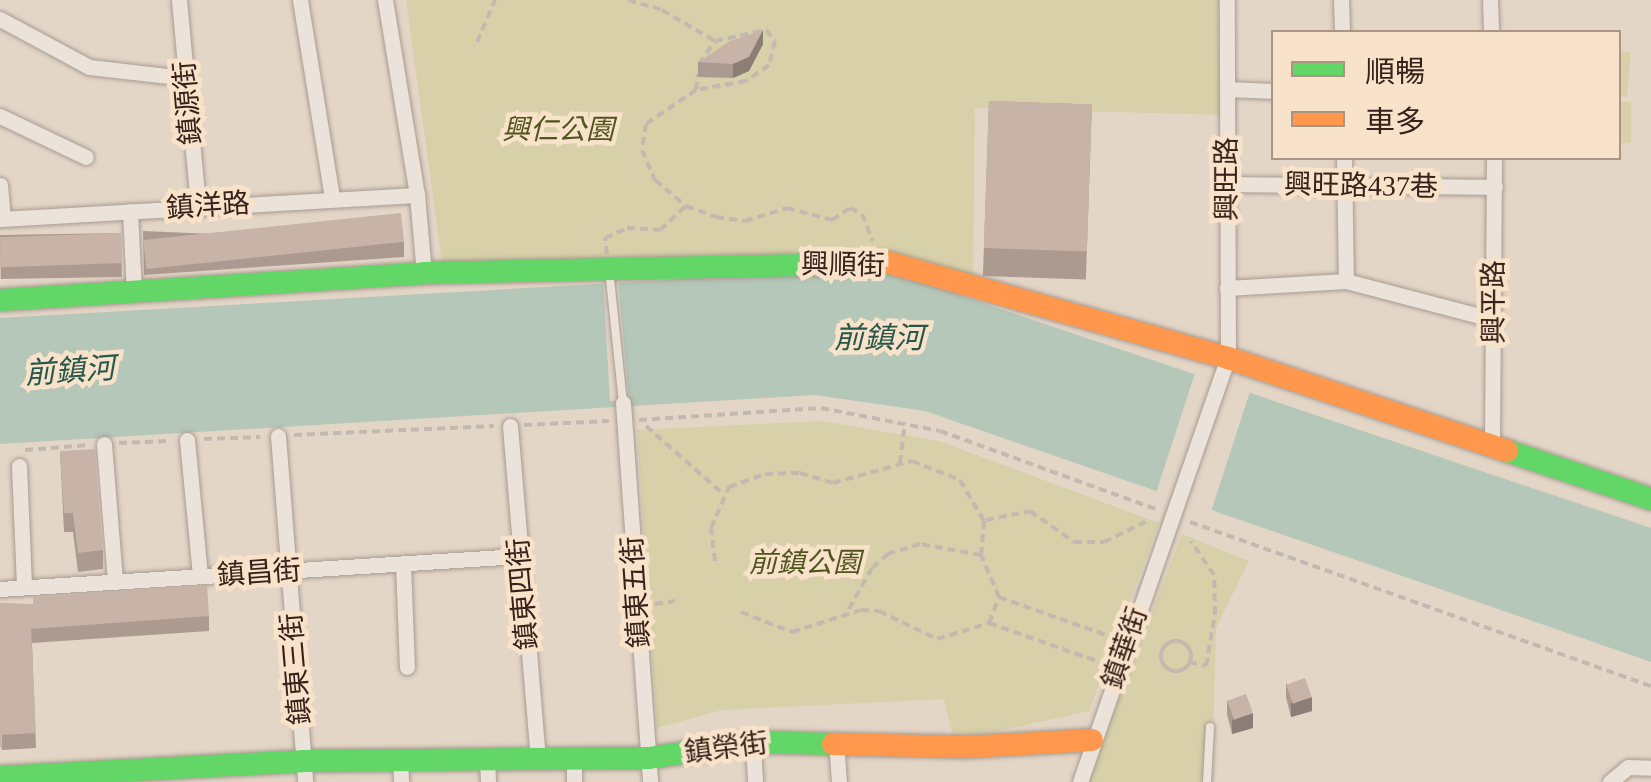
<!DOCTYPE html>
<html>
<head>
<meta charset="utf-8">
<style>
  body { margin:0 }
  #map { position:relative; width:1651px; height:782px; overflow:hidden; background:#e4d6c7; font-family:"Times New Roman","Noto Sans TC",serif }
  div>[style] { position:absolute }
  .green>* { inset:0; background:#d8d0a8; transform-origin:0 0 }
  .water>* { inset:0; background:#b4c7b8 }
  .pier>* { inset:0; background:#e4d6c7; transform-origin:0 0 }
  .path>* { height:4px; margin-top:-2px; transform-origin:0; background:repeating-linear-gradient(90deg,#c3b9b0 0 8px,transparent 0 13px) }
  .path>.ring { margin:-2px; padding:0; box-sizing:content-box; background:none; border:4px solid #c3b9b0; border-radius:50% }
  .roads { filter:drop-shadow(0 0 2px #a89b91) drop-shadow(0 0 2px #a89b91) }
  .lane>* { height:8px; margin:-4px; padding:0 4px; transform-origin:4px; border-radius:4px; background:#ebe2d9 }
  .street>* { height:15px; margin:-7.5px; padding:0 7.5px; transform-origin:7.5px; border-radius:7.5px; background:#ebe2d9 }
  .fast>* { height:22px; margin:-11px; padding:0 11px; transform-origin:11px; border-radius:11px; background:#63d668 }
  .slow>* { height:22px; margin:-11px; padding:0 11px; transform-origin:11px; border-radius:11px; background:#ff974d }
  .wall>* { inset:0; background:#ac9a90; transform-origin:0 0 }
  .shaded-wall>* { inset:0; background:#8c7d76 }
  .building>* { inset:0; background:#c8b3a8; transform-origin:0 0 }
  span { translate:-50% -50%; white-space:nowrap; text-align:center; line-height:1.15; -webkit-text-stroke:9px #f8e2ca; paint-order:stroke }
  .street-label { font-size:28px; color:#36221a }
  .park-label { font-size:28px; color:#50541f; font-style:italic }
  .water-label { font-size:30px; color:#27574b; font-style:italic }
  .legend { position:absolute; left:1271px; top:30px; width:350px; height:130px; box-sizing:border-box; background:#f8e2ca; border:2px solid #aa9584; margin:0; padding:12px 18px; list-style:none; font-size:30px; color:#36221a }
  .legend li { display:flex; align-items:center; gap:20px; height:50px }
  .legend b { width:50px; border:2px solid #aa9584 }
</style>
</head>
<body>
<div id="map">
  <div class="green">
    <div style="clip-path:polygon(406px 0,1220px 0,1224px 115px,975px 108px,973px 276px,871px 251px,442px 263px)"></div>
    <div style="left:1619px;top:51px;width:12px;height:45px;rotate:5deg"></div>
    <div style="left:1619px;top:102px;width:12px;height:41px"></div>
    <div style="clip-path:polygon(822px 421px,939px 441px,1159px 523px,1089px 711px,954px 741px,944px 699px,722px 710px,657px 728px,637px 430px)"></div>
    <div style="clip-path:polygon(1182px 534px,1249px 561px,1216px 628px,1212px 782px,1087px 782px)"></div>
  </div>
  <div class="water">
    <div style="clip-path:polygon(879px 268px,1651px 528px,1651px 662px,925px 411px,815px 395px,0 444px,0 318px)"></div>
  </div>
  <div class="pier">
    <div style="clip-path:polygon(618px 278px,629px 401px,610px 401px,603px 279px)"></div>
    <div style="left:1196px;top:370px;width:58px;height:133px;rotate:18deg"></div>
  </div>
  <div class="path">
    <div style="left:628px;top:0;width:35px;rotate:16deg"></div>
    <div style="left:662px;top:10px;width:61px;rotate:30.3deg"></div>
    <div style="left:477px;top:42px;width:46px;rotate:-66.8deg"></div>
    <div style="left:699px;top:64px;width:28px;rotate:-55deg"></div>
    <div style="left:715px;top:41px;width:52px;rotate:-12.2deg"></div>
    <div style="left:766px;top:30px;width:14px;rotate:51deg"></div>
    <div style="left:775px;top:41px;width:25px;rotate:104deg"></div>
    <div style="left:769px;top:65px;width:28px;rotate:145deg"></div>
    <div style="left:746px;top:81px;width:51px;rotate:169.8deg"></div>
    <div style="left:696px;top:90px;width:60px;rotate:145.8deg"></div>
    <div style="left:646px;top:124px;width:26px;rotate:99deg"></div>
    <div style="left:642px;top:150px;width:33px;rotate:67deg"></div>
    <div style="left:655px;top:180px;width:40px;rotate:40deg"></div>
    <div style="left:686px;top:206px;width:32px;rotate:20deg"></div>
    <div style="left:716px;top:217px;width:29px;rotate:8deg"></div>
    <div style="left:745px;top:221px;width:44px;rotate:-17.2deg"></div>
    <div style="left:787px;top:208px;width:47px;rotate:14.9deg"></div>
    <div style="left:832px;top:220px;width:22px;rotate:-34deg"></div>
    <div style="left:850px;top:208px;width:13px;rotate:27deg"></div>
    <div style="left:862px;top:214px;width:29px;rotate:68deg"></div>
    <div style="left:696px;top:90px;width:16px;rotate:-83deg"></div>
    <div style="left:607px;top:254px;width:16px;rotate:-97deg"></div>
    <div style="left:605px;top:238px;width:24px;rotate:-24deg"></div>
    <div style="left:627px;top:228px;width:33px;rotate:3deg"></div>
    <div style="left:660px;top:230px;width:35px;rotate:-43deg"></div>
    <div style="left:639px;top:420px;width:182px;rotate:-3.8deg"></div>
    <div style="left:821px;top:408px;width:121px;rotate:10.9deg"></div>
    <div style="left:940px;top:431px;width:232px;rotate:19.9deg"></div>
    <div style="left:524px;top:425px;width:85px;rotate:-2.7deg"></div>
    <div style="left:646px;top:426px;width:101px;rotate:41.4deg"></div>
    <div style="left:294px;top:435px;width:200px;rotate:-2.6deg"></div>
    <div style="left:204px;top:439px;width:56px;rotate:-2deg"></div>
    <div style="left:119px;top:443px;width:51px;rotate:-2.2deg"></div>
    <div style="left:25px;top:450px;width:65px;rotate:-4.4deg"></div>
    <div style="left:900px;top:463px;width:34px;rotate:-83deg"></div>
    <div style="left:986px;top:520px;width:45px;rotate:-11.6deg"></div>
    <div style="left:1030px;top:511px;width:54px;rotate:35.2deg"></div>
    <div style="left:1074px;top:542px;width:30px"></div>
    <div style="left:1104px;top:542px;width:46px;rotate:-26deg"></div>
    <div style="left:1190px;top:522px;width:489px;rotate:19.6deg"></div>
    <div style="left:715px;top:561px;width:33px;rotate:-97deg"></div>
    <div style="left:711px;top:528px;width:45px;rotate:-66.3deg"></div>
    <div style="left:729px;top:487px;width:38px;rotate:-20deg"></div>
    <div style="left:765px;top:474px;width:35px;rotate:-2deg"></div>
    <div style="left:800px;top:473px;width:34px;rotate:17deg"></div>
    <div style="left:833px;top:483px;width:82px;rotate:-15.6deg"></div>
    <div style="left:912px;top:461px;width:52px;rotate:21.6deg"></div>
    <div style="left:960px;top:480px;width:48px;rotate:59.7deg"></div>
    <div style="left:984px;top:521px;width:34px;rotate:95deg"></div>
    <div style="left:999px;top:597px;width:114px;rotate:19.6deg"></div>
    <div style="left:655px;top:604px;width:20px;rotate:-9deg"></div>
    <div style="left:741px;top:612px;width:55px;rotate:21.4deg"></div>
    <div style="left:792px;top:632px;width:72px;rotate:-17.7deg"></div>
    <div style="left:861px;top:610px;width:18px;rotate:3deg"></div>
    <div style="left:879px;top:611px;width:64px;rotate:25.8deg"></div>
    <div style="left:937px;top:639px;width:54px;rotate:-17.1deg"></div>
    <div style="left:989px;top:623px;width:28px;rotate:-69deg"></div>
    <div style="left:999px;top:597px;width:46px;rotate:-113.2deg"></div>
    <div style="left:981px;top:555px;width:62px;rotate:-169.8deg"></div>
    <div style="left:920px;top:544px;width:34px;rotate:163deg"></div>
    <div style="left:888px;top:554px;width:21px;rotate:139deg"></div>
    <div style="left:872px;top:568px;width:53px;rotate:119.5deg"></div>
    <div style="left:989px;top:623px;width:114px;rotate:19.4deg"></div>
    <div class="ring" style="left:1161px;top:641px;width:26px;height:26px"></div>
    <div style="left:1189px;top:662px;width:17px;rotate:13deg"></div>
    <div style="left:1206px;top:666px;width:53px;rotate:-80.2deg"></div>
    <div style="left:1215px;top:614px;width:39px;rotate:-91deg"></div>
    <div style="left:1214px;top:575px;width:41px;rotate:-124.1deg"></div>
  </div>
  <div class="roads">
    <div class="lane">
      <div style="left:610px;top:279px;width:125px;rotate:84deg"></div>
      <div style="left:1207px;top:782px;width:55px;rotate:-86.9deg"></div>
    </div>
    <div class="street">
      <div style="left:179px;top:0;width:207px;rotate:84.7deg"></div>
      <div style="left:300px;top:0;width:201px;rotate:80.8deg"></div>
      <div style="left:1341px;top:0;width:32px;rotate:88deg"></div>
      <div style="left:1490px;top:0;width:32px;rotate:88deg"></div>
      <div style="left:0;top:19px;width:101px;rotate:28.3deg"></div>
      <div style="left:89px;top:67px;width:98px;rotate:6.5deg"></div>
      <div style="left:1227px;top:89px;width:47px;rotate:2.4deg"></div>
      <div style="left:0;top:116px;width:95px;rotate:25.5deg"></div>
      <div style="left:1344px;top:158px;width:123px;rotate:89.1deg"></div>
      <div style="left:1227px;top:184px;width:268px;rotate:0.6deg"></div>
      <div style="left:0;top:185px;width:33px;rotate:85deg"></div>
      <div style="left:417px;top:195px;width:78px;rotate:84.9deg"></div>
      <div style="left:130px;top:211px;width:81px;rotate:87.2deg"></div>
      <div style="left:0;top:219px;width:418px;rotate:-3.3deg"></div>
      <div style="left:417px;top:195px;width:198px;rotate:-99.3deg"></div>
      <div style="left:1227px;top:288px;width:119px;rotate:-3.4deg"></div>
      <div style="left:1346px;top:281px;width:154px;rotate:14.7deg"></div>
      <div style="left:623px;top:403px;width:380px;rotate:85.9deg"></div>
      <div style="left:510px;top:426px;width:337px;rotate:85.2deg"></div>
      <div style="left:278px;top:436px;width:347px;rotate:85.5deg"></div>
      <div style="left:187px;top:440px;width:137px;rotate:84.5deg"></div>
      <div style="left:104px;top:444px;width:138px;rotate:85.4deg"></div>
      <div style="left:1492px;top:446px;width:288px;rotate:-89.6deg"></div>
      <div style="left:19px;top:466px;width:121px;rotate:87.6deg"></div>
      <div style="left:403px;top:564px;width:103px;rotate:87.8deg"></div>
      <div style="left:0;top:589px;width:520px;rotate:-3.64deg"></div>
      <div style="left:836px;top:741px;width:41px;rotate:85.8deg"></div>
      <div style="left:753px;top:742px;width:40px;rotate:87.1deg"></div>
      <div style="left:400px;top:760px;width:22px;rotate:87deg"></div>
      <div style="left:487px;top:761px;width:21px;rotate:87deg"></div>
      <div style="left:574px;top:761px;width:21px;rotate:90deg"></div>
      <div style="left:1080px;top:782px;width:449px;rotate:-70.8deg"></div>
      <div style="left:1228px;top:358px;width:358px;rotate:-90.2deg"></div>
      <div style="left:1610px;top:782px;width:23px;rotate:-40deg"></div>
      <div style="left:1628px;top:767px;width:23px;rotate:2deg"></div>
    </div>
    <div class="fast">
      <div style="left:0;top:300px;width:425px;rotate:-3.6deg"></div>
      <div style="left:424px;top:273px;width:466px;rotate:-1.2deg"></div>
      <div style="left:1507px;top:451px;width:152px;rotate:18.4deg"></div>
      <div style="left:0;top:777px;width:303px;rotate:-3deg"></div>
      <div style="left:303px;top:761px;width:346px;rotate:-0.5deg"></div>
      <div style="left:649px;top:758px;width:105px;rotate:-8.7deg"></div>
      <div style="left:753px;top:742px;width:80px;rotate:1.4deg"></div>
    </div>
    <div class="slow">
      <div style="left:890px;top:263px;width:351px;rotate:15.7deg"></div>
      <div style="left:1228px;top:358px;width:294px;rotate:18.4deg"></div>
      <div style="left:833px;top:744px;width:134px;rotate:1.3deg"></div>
      <div style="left:967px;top:747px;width:125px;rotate:-3.2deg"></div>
    </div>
  </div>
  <div class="wall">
    <div style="clip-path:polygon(763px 44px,749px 71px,733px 78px,698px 77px,698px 62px)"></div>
    <div style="left:989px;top:101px;width:103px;height:175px;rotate:2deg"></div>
    <div style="clip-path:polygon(143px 231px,404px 242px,404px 257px,144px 275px)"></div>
    <div style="left:121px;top:233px;width:44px;height:121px;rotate:89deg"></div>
    <div style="clip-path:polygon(60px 451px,103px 550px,103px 569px,78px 572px,73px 532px,64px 532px)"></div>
    <div style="clip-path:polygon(0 603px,209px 616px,209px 631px,32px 643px,36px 748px,2px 750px,2px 762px)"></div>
    <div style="clip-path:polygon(1286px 683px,1312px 711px,1291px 717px,1286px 697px)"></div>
    <div style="clip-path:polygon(1227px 700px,1253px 728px,1232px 734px,1227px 714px)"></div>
  </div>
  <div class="shaded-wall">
    <div style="clip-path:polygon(763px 30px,763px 44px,749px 71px,733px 78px,733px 64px)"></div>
    <div style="clip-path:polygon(1312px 697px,1312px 711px,1291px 717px,1291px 703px)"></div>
    <div style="clip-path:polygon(1253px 713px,1253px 728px,1232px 734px,1232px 720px)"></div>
  </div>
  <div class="building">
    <div style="clip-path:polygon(763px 30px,749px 57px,733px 64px,698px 62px,730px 41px)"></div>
    <div style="left:989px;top:101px;width:103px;height:147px;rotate:2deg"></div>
    <div style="left:401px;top:213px;width:29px;height:259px;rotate:84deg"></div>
    <div style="left:121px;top:233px;width:30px;height:121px;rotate:88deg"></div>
    <div style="clip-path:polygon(95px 449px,103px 550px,78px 553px,73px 513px,64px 513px,60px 451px)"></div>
    <div style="clip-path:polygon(207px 585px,209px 616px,31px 629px,36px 733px,1px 735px,2px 747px,0 748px,0 603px,33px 604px,33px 597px)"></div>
    <div style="left:1305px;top:678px;width:20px;height:20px;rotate:70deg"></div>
    <div style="left:1246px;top:694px;width:20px;height:20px;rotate:70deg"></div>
  </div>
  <div class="street-label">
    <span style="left:188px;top:103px;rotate:-95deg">鎮源街</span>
    <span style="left:1227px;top:179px;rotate:-90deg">興旺路</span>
    <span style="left:1361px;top:186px;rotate:1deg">興旺路437巷</span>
    <span style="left:208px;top:206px;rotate:-4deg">鎮洋路</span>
    <span style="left:843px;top:265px;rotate:1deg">興順街</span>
    <span style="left:1494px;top:302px;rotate:-90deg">興平路</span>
    <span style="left:259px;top:573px;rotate:-4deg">鎮昌街</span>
    <span style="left:636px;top:592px;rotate:-94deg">鎮東五街</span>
    <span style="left:523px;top:594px;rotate:-95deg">鎮東四街</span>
    <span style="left:1125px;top:648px;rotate:-71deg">鎮華街</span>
    <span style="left:296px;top:669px;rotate:-95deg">鎮東三街</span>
    <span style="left:726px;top:748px;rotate:-7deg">鎮榮街</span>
  </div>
  <div class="park-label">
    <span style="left:558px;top:130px">興仁公園</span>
    <span style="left:805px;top:563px">前鎮公園</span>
  </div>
  <div class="water-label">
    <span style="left:879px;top:338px">前鎮河</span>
    <span style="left:70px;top:371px;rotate:-4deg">前鎮河</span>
  </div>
  <ul class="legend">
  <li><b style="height:12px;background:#63d668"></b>順暢</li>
  <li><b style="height:12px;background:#ff974d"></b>車多</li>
  </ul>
</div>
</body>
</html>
